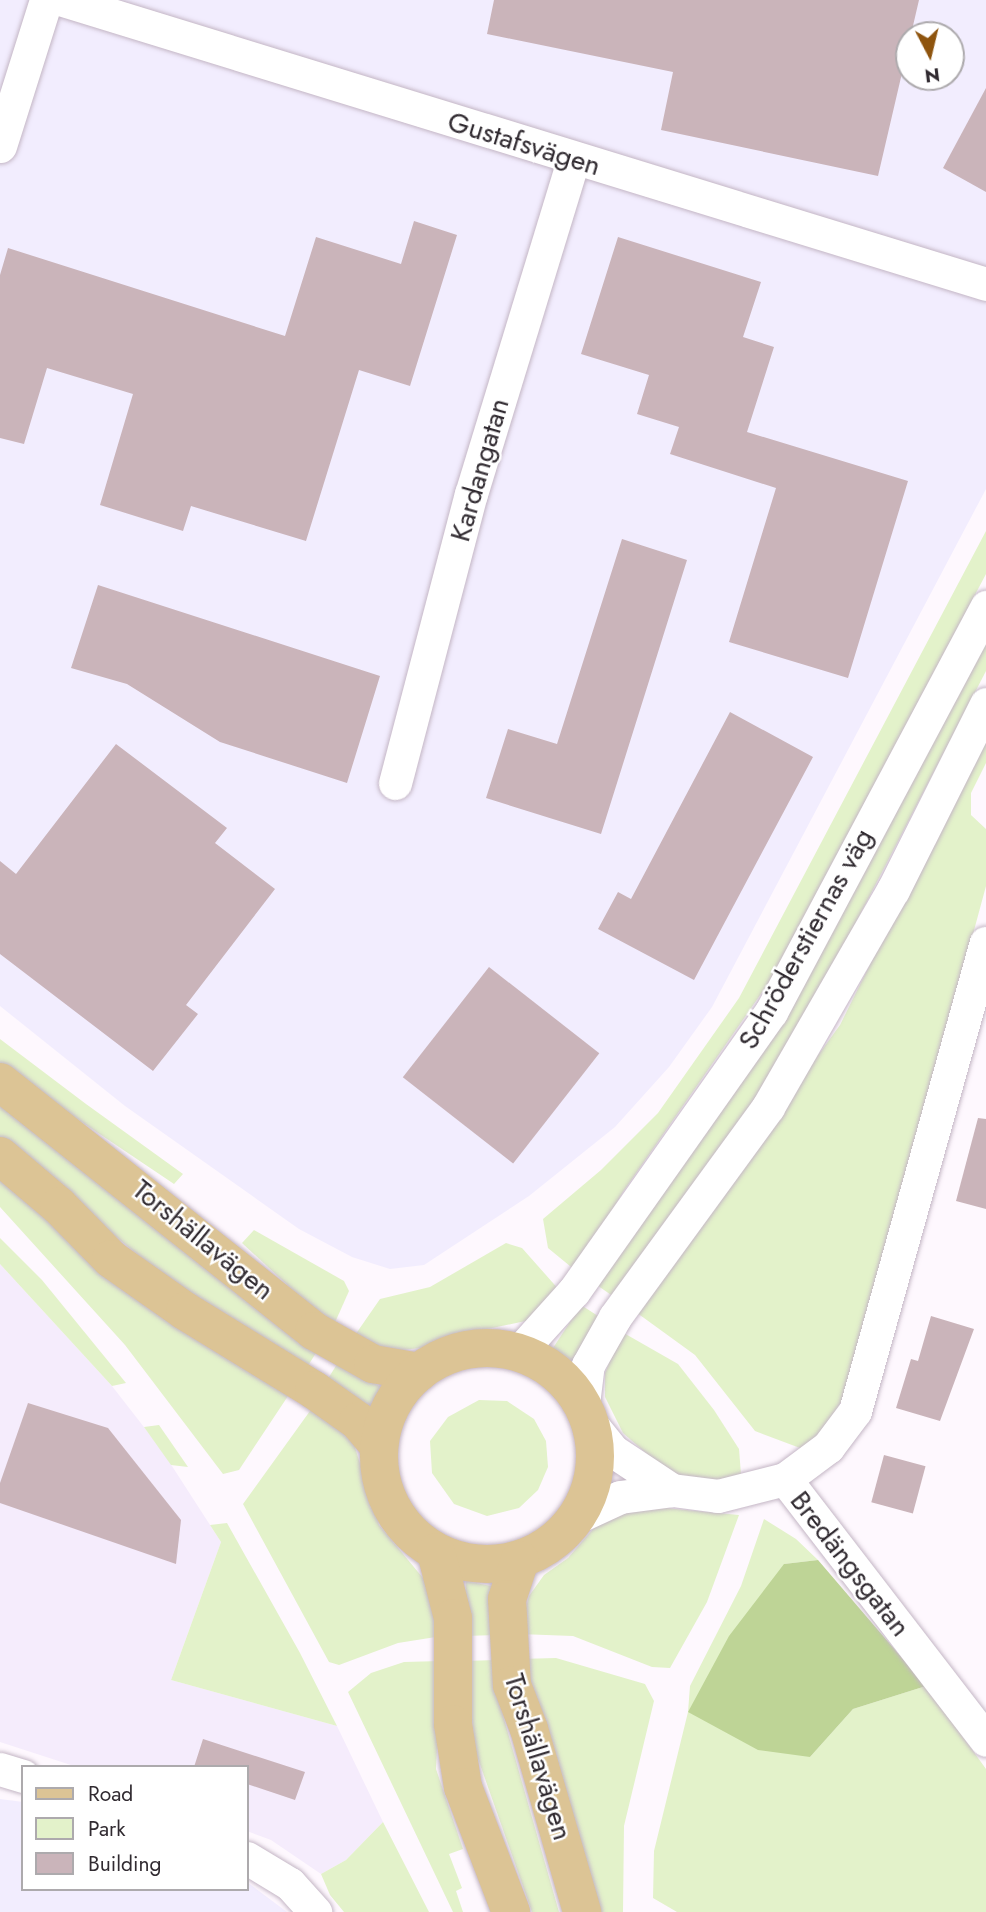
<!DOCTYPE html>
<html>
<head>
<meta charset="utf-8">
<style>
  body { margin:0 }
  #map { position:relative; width:986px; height:1912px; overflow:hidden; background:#fef8fe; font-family:Jost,sans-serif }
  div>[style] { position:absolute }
  .commercial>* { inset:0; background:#f5ecfc }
  .industrial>* { inset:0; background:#f2edfe }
  .green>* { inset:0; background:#e3f2ca; transform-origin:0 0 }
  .forest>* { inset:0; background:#bed496 }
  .building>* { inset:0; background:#cab4ba; transform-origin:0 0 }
  .roads { filter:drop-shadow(0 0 2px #c4b6c5) drop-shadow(0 0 2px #c4b6c5) }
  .minor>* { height:33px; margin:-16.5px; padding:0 16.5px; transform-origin:16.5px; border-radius:16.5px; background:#fff }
  .major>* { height:38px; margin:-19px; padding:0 19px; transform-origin:19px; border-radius:19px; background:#dcc495 }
  .major>.ring { margin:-19px; padding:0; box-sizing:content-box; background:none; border:38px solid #dcc495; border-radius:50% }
  span { translate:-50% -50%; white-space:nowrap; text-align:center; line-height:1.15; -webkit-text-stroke:5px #fff; paint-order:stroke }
  .street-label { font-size:28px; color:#312b31 }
  .legend { position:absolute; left:21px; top:1765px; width:228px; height:126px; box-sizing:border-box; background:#fff; border:2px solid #adaaad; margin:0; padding:9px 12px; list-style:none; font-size:21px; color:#312b31 }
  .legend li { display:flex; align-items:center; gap:14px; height:35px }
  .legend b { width:35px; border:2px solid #adaaad }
  .north { position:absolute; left:895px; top:21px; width:70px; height:70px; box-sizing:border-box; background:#fff; border:2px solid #adaaad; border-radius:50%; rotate:173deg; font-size:19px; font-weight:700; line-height:28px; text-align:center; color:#312b31 }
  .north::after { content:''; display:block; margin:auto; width:24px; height:32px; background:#8e540e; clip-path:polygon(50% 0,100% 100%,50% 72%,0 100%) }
</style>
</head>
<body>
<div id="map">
  <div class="commercial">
    <div style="clip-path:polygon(0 1264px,112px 1386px,161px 1449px,221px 1542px,171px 1680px,337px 1726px,383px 1822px,346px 1860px,321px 1874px,271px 1840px,247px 1831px,247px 1767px,77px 1767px,0 1742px)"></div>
  </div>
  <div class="industrial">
    <div style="clip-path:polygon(evenodd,0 0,986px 0,986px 489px,712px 1007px,669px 1067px,615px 1127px,529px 1196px,424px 1265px,390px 1269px,352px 1257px,299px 1229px,125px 1106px,0 1006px,0 0,909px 35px,951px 35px,951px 77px,909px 77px,909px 35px)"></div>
    <div style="clip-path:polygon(0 1799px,23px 1802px,23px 1889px,247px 1889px,247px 1882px,287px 1912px,0 1912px)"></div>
  </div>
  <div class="green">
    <div style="clip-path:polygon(986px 531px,986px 574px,770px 981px,623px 1192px,576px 1271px,548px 1248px,543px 1219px,601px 1170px,658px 1113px,739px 998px)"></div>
    <div style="clip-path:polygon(986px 634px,986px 671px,789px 1052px,614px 1297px,594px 1283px)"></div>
    <div style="clip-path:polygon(986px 730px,986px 763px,971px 793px,971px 815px,986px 829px,986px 886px,850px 1389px,808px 1451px,755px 1431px,695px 1355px,633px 1310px,840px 1025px)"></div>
    <div style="clip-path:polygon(0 1039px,86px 1104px,183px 1174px,174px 1184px,0 1067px)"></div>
    <div style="clip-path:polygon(0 1100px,319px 1348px,306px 1369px,177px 1287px,0 1141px)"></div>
    <div style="clip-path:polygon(0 1179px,294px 1387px,239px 1470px,223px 1474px,125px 1345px,0 1207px)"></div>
    <div style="clip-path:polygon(254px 1230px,344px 1281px,349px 1291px,333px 1327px,242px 1243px)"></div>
    <div style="clip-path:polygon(0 1238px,42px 1280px,126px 1383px,112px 1386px,0 1264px)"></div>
    <div style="clip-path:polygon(506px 1243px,522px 1248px,561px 1292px,535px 1319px,449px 1337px,420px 1348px,394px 1351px,353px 1338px,380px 1299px,430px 1287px)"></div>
    <div style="left:581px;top:1305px;width:24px;height:52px;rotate:33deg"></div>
    <div style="clip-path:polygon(622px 1332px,678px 1364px,714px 1410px,739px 1449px,742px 1487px,670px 1474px,623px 1433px,605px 1397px,605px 1373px)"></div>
    <div style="left:339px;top:1361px;width:52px;height:23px;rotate:32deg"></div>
    <div style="clip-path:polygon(479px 1400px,507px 1401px,534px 1419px,546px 1441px,548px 1467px,538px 1490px,519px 1508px,487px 1516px,454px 1504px,432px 1473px,430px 1441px,448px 1417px)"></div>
    <div style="clip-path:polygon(315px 1404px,353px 1441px,379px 1525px,428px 1584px,442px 1636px,398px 1643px,339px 1665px,329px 1662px,243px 1504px)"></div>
    <div style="clip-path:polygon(159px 1425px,188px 1467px,171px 1465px,144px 1427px)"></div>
    <div style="clip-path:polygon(665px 1508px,739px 1515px,707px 1602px,670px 1668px,652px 1667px,573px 1636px,519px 1634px,529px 1596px,544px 1575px,568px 1558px,594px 1528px,624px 1510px)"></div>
    <div style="clip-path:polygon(764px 1519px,796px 1539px,818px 1560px,784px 1564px,810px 1757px,853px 1709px,926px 1686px,986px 1769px,986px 1912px,677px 1912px,653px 1898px,654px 1851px,688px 1712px,690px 1686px,741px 1586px)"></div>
    <div style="clip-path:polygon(227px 1523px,300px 1653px,337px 1726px,171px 1680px,221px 1542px,210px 1525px)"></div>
    <div style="clip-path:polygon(466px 1581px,496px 1587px,497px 1635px,464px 1636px)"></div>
    <div style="clip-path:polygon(556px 1658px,645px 1684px,654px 1701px,624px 1826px,623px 1912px,588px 1912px,519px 1659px)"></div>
    <div style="clip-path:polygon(496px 1660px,500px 1705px,559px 1912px,532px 1912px,476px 1753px,465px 1661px)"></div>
    <div style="clip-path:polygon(441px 1661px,436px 1769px,463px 1849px,449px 1854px,462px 1888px,456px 1891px,463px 1912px,453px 1912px,348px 1692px,371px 1673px,404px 1662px)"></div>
    <div style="clip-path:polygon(383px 1822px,429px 1912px,344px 1912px,330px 1895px,321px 1874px,346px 1860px)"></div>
  </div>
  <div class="forest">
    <div style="clip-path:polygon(818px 1560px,926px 1686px,853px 1709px,810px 1757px,758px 1750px,688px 1712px,729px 1636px,784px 1564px)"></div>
  </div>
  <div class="building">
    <div style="clip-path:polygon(494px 0,919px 0,878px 176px,661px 130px,673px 72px,487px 34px)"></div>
    <div style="clip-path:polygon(986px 88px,986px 192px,943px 168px)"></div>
    <div style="clip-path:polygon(414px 221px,457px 235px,410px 386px,359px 370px,306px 541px,191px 506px,183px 531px,100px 505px,133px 394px,47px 368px,24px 444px,0 438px,0 275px,8px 248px,285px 336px,316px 237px,401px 264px)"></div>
    <div style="clip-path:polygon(618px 237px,761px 282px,743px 337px,774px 347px,747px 432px,908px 481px,848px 678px,729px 642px,776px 488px,670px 454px,679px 427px,637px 414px,649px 375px,581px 354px)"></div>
    <div style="clip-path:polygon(622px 539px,687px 560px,601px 834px,486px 798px,508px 729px,557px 744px)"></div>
    <div style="clip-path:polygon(98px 585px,380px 676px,347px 783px,220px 742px,127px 684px,71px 668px)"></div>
    <div style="clip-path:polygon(730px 712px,813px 757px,694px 980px,598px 929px,618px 892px,631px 899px)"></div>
    <div style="clip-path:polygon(116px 744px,227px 828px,215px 843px,275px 889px,186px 1005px,198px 1014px,153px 1071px,0 954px,0 861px,16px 874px)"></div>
    <div style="left:489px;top:967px;width:140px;height:140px;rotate:38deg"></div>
    <div style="clip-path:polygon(978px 1118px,986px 1119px,986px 1209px,956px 1201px)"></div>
    <div style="clip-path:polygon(931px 1316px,974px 1329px,940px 1421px,896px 1408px,911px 1359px,918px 1361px)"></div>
    <div style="clip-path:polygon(28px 1403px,108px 1428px,181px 1520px,176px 1564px,0 1503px,0 1483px)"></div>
    <div style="left:884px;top:1455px;width:43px;height:49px;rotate:15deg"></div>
    <div style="clip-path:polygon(203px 1739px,305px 1772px,295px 1800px,247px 1784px,247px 1767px,194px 1767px)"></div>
  </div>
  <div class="roads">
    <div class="minor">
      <div style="left:63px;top:0;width:966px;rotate:17.1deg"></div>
      <div style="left:0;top:146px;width:153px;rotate:-72.5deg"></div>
      <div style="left:395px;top:783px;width:299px;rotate:-75.3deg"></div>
      <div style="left:471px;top:494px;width:349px;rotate:-73deg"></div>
      <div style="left:519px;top:1352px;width:82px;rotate:-48deg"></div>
      <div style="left:574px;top:1291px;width:342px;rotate:-54.8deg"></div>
      <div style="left:771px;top:1012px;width:459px;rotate:-62deg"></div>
      <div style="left:583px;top:1404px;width:39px;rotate:-83deg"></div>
      <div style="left:588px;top:1365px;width:55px;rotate:-60.6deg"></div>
      <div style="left:615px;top:1317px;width:260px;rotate:-53.9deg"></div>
      <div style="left:768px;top:1107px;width:250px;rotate:-60.1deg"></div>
      <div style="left:893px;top:890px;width:208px;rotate:-63.4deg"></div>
      <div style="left:591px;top:1424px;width:35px;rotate:51deg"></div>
      <div style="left:613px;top:1451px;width:71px;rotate:33.5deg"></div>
      <div style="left:785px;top:1479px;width:54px;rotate:-36.7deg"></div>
      <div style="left:828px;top:1447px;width:45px;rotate:-53.1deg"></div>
      <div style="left:855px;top:1411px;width:486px;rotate:-74.4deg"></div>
      <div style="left:577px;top:1517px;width:47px;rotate:-24.9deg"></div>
      <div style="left:620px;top:1497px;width:52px;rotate:-7.7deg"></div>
      <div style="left:672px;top:1490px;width:46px;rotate:7.4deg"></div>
      <div style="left:718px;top:1496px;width:69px;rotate:-14.2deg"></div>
      <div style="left:785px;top:1479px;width:329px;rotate:52.4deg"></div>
      <div style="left:0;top:1769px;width:24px;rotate:17deg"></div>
      <div style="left:247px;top:1858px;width:50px;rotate:31.2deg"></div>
      <div style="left:290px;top:1884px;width:38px;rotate:48deg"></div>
    </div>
    <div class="major">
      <div style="left:0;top:1082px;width:401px;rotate:38.4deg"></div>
      <div style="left:314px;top:1331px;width:68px;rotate:29.2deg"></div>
      <div style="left:373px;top:1364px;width:47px;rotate:9.9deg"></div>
      <div style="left:0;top:1156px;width:77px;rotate:40.3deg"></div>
      <div style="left:59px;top:1206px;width:74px;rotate:45.5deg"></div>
      <div style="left:111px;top:1259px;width:90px;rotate:35.1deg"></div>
      <div style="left:185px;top:1311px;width:151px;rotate:31.5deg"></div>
      <div style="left:314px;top:1390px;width:54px;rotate:35.2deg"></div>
      <div style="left:358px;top:1421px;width:33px;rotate:50deg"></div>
      <div class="ring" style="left:379px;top:1348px;width:178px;height:178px"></div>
      <div style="left:436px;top:1552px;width:68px;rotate:75.6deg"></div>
      <div style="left:453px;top:1618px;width:106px;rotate:90deg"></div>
      <div style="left:453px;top:1724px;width:64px;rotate:81deg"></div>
      <div style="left:463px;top:1787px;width:134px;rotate:69deg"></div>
      <div style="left:520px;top:1560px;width:41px;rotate:108.4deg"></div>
      <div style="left:507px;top:1599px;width:86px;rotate:86.7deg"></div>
      <div style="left:512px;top:1685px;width:47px;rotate:68.9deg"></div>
      <div style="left:529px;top:1729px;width:191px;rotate:73.8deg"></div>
    </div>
  </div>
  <div class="street-label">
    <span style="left:524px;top:144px;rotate:17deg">Gustafsvägen</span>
    <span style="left:480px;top:470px;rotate:-74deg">Kardangatan</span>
    <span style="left:806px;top:939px;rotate:-61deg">Schröderstiernas väg</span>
    <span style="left:203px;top:1240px;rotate:39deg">Torshällavägen</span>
    <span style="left:850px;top:1564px;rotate:52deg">Bredängsgatan</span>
    <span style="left:538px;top:1757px;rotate:73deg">Torshällavägen</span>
  </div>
  <ul class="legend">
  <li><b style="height:9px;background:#dcc495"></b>Road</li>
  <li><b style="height:19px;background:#e3f2ca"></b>Park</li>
  <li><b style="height:19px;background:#cab4ba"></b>Building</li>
  </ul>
  <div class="north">N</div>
</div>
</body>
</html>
